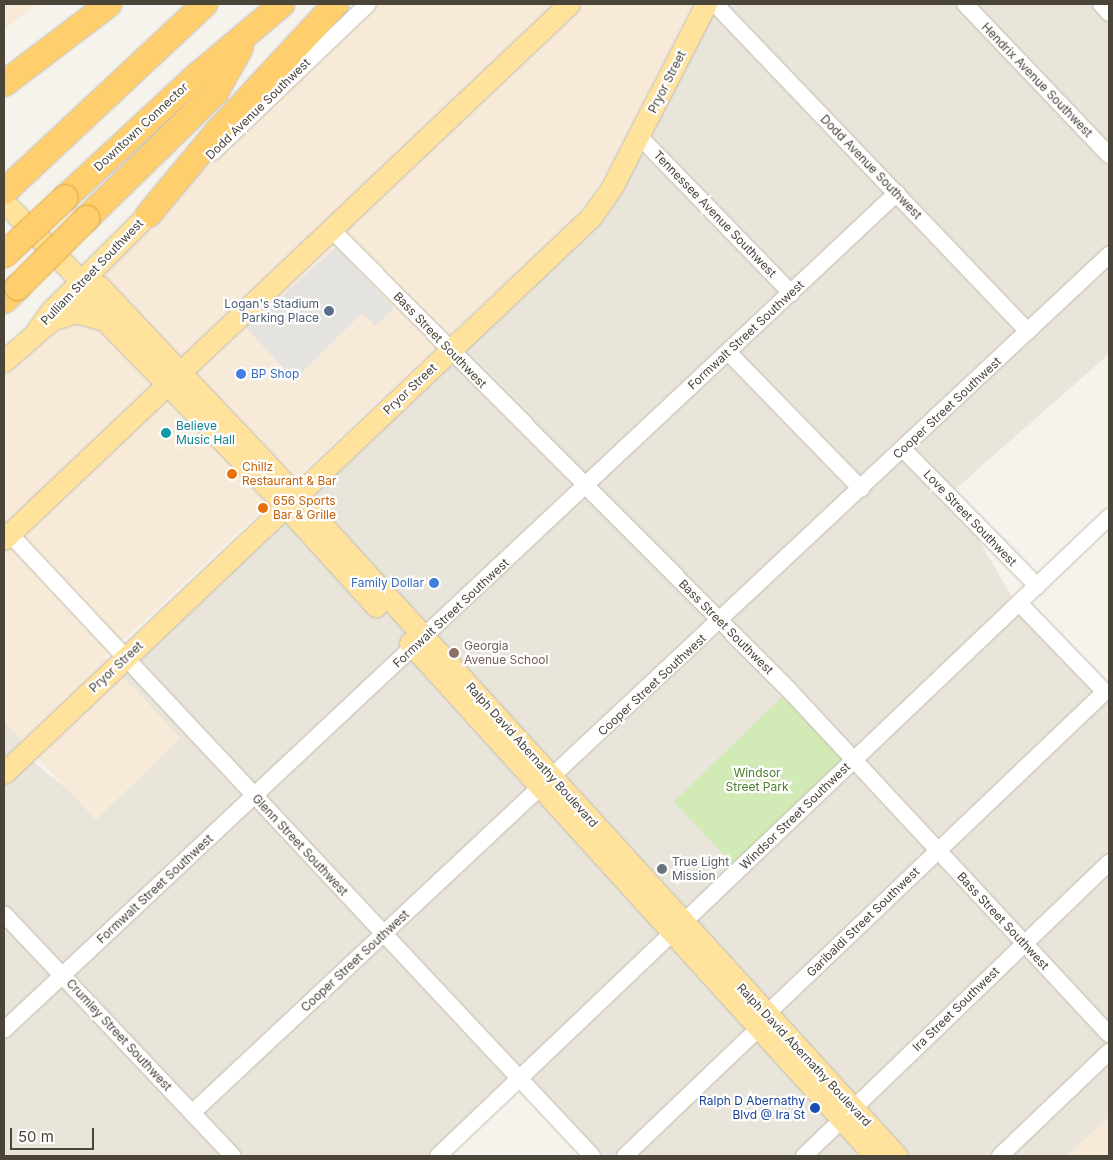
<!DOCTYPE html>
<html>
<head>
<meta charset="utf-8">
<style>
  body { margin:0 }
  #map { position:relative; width:1113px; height:1160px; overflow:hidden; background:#f6f3ec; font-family:Inter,sans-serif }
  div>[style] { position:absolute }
  .residential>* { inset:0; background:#eae5da }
  .commercial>* { inset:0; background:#f7ead8 }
  .green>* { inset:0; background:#d2eab5; transform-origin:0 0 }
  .parking>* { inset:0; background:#e5e3e0 }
  .roads { filter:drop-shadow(0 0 1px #c2bbae) drop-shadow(0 0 1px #c2bbae) }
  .minor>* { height:16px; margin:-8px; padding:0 8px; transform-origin:8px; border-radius:8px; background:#fff }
  .major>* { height:21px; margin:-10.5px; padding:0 10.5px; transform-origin:10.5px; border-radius:10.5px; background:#ffe39c }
  .highway>* { height:25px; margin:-12.5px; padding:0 12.5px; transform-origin:12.5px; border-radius:12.5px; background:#ffcf6e }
  .bridges { filter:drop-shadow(0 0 1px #e0a43c) drop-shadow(0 0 1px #e0a43c) }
  .highway-bridge>* { height:25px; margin:-12.5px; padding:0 12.5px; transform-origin:12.5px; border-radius:12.5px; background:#ffcf6e }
  .dots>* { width:14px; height:14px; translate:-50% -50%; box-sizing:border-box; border:2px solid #fff; border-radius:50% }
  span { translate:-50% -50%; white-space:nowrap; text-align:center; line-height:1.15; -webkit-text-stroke:4.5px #fff; paint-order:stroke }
  .street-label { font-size:12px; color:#4b4439 }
  .service-label { font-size:12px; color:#4e5e75 }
  .right { translate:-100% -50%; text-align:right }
  .shop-label { font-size:12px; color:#366cbe }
  .left { translate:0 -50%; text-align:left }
  .culture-label { font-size:12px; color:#0d838f }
  .food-label { font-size:12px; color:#c56008 }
  .education-label { font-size:12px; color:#785e54 }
  .park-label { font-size:12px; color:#4a7f2a }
  .worship-label { font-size:12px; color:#5b616d }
  .transit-label { font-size:12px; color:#164399 }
  .frame { position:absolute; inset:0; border:5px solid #4b4439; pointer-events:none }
  .scale { position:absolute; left:10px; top:1128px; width:84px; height:22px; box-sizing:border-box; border:2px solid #4b4439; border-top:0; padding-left:6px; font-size:15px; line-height:18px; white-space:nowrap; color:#4b4439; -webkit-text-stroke:4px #fff; paint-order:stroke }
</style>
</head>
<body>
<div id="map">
  <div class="residential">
    <div style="clip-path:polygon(707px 4px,1109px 4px,1109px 354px,951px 493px,1011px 595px,1109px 700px,1109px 1117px,1067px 1156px,591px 1156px,520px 1082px,448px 1156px,4px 1156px,4px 701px,41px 740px,23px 754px,80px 799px,113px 667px,577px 231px,612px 205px)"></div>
  </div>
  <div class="commercial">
    <div style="clip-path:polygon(4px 4px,37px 4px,4px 30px)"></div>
    <div style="clip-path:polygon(360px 4px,694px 4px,609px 168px,578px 215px,105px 657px,180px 738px,96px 820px,4px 722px,4px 355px,256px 116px)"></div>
    <div style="clip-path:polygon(1109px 1117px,1109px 1156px,1067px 1156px)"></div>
  </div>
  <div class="green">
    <div style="left:782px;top:697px;width:86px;height:151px;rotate:46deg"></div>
  </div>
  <div class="parking">
    <div style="clip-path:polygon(336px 247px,394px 308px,375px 326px,362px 313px,294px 380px,245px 326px,253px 319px,256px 320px)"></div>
  </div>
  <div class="roads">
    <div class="minor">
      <div style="left:715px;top:4px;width:453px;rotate:46.3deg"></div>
      <div style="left:965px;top:4px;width:209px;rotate:46.4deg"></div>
      <div style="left:1101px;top:4px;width:12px;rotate:48deg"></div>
      <div style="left:639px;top:136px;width:219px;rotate:45.9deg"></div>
      <div style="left:213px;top:152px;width:214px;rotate:-43.7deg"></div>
      <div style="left:331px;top:229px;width:650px;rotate:45.19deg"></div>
      <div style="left:789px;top:690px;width:470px;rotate:47.1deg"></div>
      <div style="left:728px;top:352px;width:191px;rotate:45.8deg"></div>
      <div style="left:903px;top:449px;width:192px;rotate:45.6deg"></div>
      <div style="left:9px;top:533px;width:853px;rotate:46.9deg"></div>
      <div style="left:4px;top:914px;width:333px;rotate:46.6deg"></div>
      <div style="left:4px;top:1030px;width:1224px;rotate:-43.15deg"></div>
      <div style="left:192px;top:1113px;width:1256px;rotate:-43.1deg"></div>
      <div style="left:438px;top:1156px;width:927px;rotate:-43.6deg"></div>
      <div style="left:625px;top:1156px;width:185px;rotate:-43.7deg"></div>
      <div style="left:759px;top:1028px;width:27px;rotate:-54deg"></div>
      <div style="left:775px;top:1006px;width:456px;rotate:-43.6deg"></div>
      <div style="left:1105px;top:692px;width:124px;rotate:-134deg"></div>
      <div style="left:804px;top:1156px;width:423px;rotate:-43.9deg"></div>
      <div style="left:1000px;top:1156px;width:151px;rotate:-43.7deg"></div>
    </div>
    <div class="major">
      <div style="left:4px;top:202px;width:110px;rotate:45.7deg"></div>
      <div style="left:81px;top:281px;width:19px;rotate:16deg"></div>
      <div style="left:99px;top:286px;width:257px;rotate:46.7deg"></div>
      <div style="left:275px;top:473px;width:924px;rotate:47.68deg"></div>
      <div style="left:81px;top:281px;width:19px;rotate:78deg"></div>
      <div style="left:85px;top:300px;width:277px;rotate:45.7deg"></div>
      <div style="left:278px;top:498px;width:146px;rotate:47.8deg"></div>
      <div style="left:37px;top:330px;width:24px;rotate:-54deg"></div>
      <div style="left:51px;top:311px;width:137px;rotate:-45deg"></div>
      <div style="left:4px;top:361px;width:62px;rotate:-41.1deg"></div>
      <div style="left:51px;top:320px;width:25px;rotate:-18deg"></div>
      <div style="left:75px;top:312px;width:30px;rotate:15deg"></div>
      <div style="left:4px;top:539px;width:778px;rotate:-43.44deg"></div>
      <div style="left:410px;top:643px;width:692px;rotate:47.81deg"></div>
      <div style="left:4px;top:773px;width:809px;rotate:-43.45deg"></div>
      <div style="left:591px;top:217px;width:39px;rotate:-55deg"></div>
      <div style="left:613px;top:185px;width:203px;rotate:-62.8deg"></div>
    </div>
    <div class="highway">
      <div style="left:4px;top:83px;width:131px;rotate:-37.2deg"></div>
      <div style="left:4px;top:191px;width:274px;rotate:-43.1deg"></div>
      <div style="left:65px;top:197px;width:181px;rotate:-42.8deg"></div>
      <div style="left:198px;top:74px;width:109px;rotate:-40.1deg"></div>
      <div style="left:148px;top:214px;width:107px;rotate:-50.3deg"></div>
      <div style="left:216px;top:132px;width:175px;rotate:-47.1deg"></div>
      <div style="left:86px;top:218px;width:180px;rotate:-44.3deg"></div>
      <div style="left:215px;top:92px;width:51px;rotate:-60.9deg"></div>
      <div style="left:4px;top:300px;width:18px;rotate:-45deg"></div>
    </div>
  </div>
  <div class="bridges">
    <div class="highway-bridge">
      <div style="left:4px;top:254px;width:83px;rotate:-43.1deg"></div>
      <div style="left:17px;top:287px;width:98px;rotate:-45deg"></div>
    </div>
  </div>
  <div class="dots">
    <div style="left:329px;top:311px;background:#5c6f8a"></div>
    <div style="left:241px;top:374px;background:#3f7fe0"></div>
    <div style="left:166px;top:433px;background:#0f9aa8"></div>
    <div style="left:232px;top:474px;background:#e8710a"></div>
    <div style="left:263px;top:508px;background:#e8710a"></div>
    <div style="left:434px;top:583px;background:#3f7fe0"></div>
    <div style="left:454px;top:653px;background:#8d6e63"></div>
    <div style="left:662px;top:869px;background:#6b7280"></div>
    <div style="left:815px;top:1108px;background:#1a4fb4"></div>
  </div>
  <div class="street-label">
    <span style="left:1037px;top:80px;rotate:46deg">Hendrix Avenue Southwest</span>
    <span style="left:667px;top:82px;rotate:-63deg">Pryor Street</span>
    <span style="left:258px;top:109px;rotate:-44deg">Dodd Avenue Southwest</span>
    <span style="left:141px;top:127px;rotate:-43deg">Downtown Connector</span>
    <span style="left:871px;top:167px;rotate:46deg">Dodd Avenue Southwest</span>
    <span style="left:715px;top:214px;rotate:46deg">Tennessee Avenue Southwest</span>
    <span style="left:92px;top:272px;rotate:-46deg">Pulliam Street Southwest</span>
    <span style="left:746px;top:335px;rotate:-43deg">Formwalt Street Southwest</span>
    <span style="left:440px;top:340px;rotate:46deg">Bass Street Southwest</span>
    <span style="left:410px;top:389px;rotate:-43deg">Pryor Street</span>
    <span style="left:947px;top:408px;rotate:-43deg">Cooper Street Southwest</span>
    <span style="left:970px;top:518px;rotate:46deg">Love Street Southwest</span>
    <span style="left:451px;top:613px;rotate:-43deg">Formwalt Street Southwest</span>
    <span style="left:726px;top:627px;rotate:45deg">Bass Street Southwest</span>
    <span style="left:116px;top:667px;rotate:-43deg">Pryor Street</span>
    <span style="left:652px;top:685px;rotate:-43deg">Cooper Street Southwest</span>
    <span style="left:532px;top:755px;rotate:48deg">Ralph David Abernathy Boulevard</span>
    <span style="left:795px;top:816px;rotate:-44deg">Windsor Street Southwest</span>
    <span style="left:300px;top:845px;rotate:47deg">Glenn Street Southwest</span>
    <span style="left:155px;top:889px;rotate:-43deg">Formwalt Street Southwest</span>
    <span style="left:1003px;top:921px;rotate:47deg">Bass Street Southwest</span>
    <span style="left:863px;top:922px;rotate:-44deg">Garibaldi Street Southwest</span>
    <span style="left:355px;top:961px;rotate:-43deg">Cooper Street Southwest</span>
    <span style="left:956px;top:1009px;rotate:-44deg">Ira Street Southwest</span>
    <span style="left:119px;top:1035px;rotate:47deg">Crumley Street Southwest</span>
    <span style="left:804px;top:1055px;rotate:47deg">Ralph David Abernathy Boulevard</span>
  </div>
  <div class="service-label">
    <span class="right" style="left:319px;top:311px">Logan's Stadium<br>Parking Place</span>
  </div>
  <div class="shop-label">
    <span class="left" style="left:251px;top:374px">BP Shop</span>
    <span class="right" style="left:424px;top:583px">Family Dollar</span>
  </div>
  <div class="culture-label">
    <span class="left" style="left:176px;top:433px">Believe<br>Music Hall</span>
  </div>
  <div class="food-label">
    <span class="left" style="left:242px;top:474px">Chillz<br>Restaurant &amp; Bar</span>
    <span class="left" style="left:273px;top:508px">656 Sports<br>Bar &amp; Grille</span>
  </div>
  <div class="education-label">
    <span class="left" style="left:464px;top:653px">Georgia<br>Avenue School</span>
  </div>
  <div class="park-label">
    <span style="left:757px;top:780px">Windsor<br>Street Park</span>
  </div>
  <div class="worship-label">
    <span class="left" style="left:672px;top:869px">True Light<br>Mission</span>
  </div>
  <div class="transit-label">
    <span class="right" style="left:805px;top:1108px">Ralph D Abernathy<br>Blvd @ Ira St</span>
  </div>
  <div class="frame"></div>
  <div class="scale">50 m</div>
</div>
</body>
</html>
